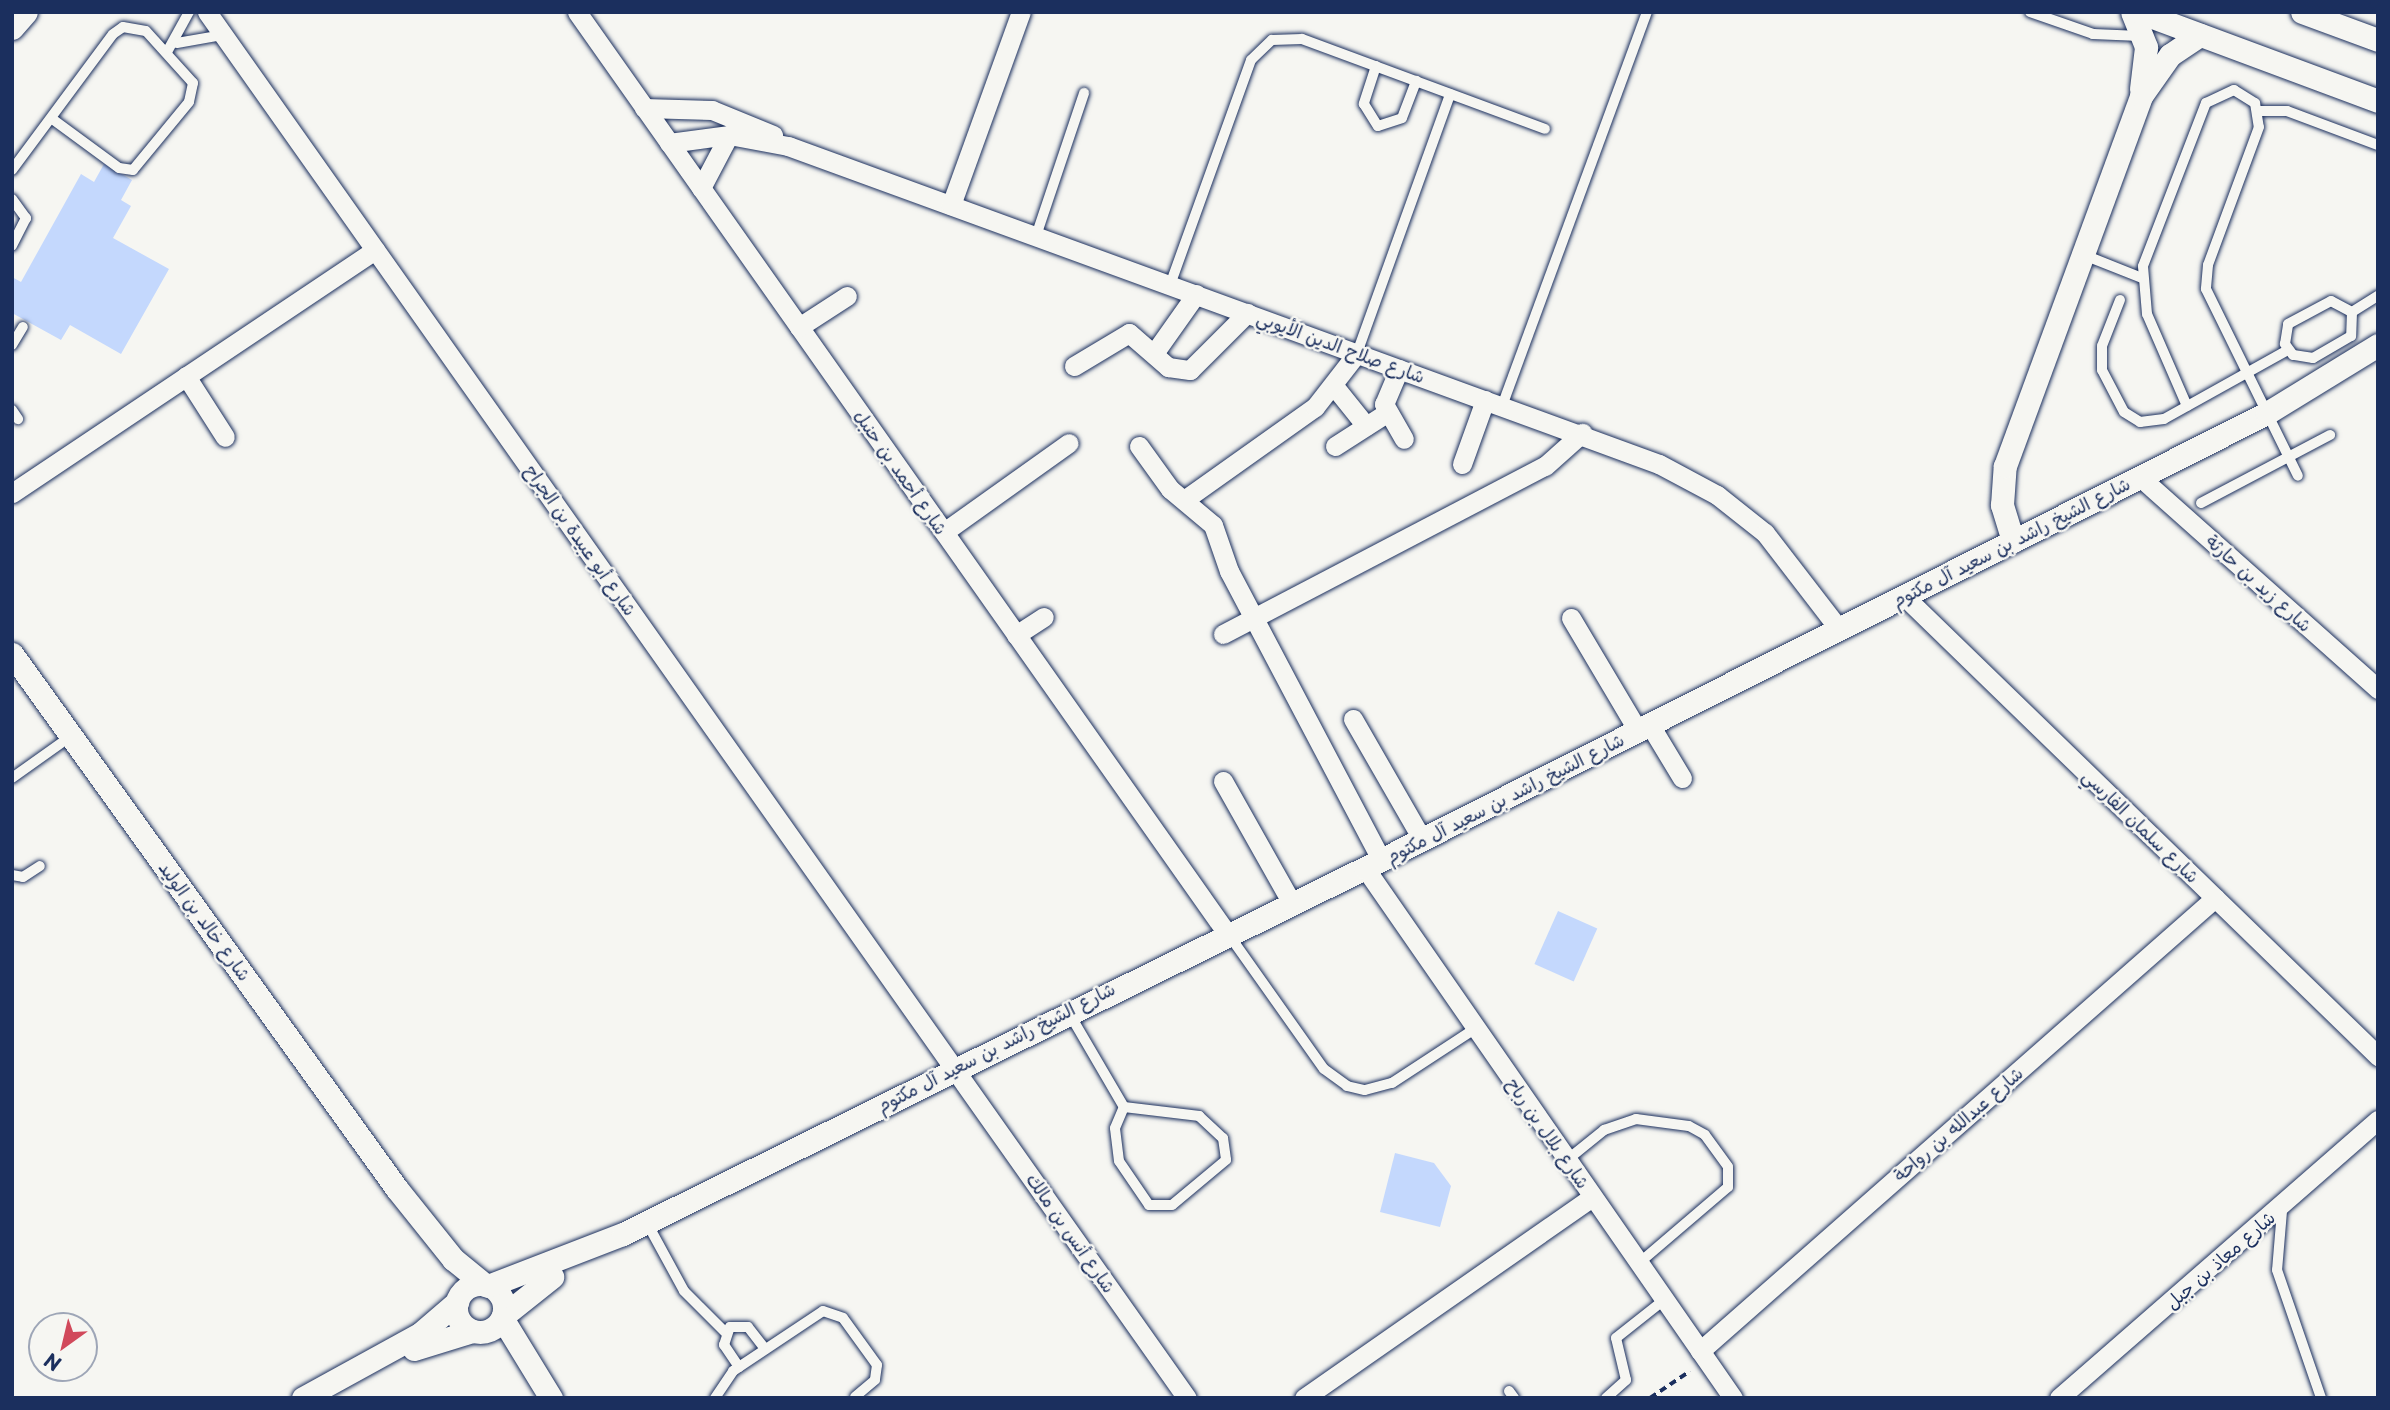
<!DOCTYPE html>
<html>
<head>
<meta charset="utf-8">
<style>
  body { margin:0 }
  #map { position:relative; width:2390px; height:1410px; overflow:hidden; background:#f6f6f2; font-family:"Playpen Sans","Playpen Sans Arabic",sans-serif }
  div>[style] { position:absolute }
  .building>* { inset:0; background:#c4d8fd; transform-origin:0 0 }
  .path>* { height:3.5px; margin-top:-1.75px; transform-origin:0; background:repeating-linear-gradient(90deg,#1b2f5e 0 7px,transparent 0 12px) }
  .roads { filter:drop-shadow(0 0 2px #1b2f5e) drop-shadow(0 0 2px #1b2f5e) }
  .service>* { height:10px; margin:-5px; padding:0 5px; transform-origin:5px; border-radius:5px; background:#f6f6f2 }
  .minor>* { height:19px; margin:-9.5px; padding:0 9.5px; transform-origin:9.5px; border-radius:9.5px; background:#f6f6f2 }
  .tertiary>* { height:23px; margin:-11.5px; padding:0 11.5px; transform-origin:11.5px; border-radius:11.5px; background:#f6f6f2 }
  .tertiary>.ring { margin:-11.5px; padding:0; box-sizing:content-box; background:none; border:23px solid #f6f6f2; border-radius:50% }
  span { translate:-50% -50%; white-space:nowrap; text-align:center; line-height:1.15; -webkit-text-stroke:5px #f6f6f2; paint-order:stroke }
  .street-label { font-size:18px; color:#1b2f5e }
  .frame { position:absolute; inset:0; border:14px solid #1b2f5e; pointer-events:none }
  .north { position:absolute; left:28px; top:1312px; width:70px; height:70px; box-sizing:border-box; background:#f6f6f2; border:2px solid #9ea6b7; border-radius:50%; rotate:214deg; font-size:19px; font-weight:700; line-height:28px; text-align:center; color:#1b2f5e }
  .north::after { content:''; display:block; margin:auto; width:24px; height:32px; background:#d1495b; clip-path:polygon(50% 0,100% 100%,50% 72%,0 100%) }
</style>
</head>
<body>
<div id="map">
  <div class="building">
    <div style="clip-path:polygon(104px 164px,132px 180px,121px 200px,131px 206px,113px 238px,169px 269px,121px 354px,70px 325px,61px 340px,12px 313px,12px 277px,21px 282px,81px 174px,94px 182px)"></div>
    <div style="left:1558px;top:911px;width:43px;height:58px;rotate:24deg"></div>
    <div style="clip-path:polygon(1395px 1153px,1434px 1163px,1451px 1186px,1440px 1227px,1380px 1212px)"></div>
  </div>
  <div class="path">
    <div style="left:1650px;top:1398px;width:48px;rotate:-34deg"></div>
  </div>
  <div class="roads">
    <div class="service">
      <div style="left:2030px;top:12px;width:67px;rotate:19.2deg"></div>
      <div style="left:2093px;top:34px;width:47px;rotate:2.4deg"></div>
      <div style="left:177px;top:43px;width:47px;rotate:-9.9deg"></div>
      <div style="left:167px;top:52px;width:46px;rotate:-61.2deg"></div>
      <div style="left:1376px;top:66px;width:40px;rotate:108deg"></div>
      <div style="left:1364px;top:104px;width:26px;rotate:58deg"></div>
      <div style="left:1378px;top:126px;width:25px;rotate:-18deg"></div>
      <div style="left:1402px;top:118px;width:40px;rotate:-69deg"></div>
      <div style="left:2258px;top:111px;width:29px"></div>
      <div style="left:2287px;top:111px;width:97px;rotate:20.5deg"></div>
      <div style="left:12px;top:170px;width:169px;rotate:-53.4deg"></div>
      <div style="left:113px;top:34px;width:12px;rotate:-35deg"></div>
      <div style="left:123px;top:27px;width:23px;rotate:10deg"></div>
      <div style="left:146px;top:31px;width:70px;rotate:47.9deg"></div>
      <div style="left:193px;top:83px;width:19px;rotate:102deg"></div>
      <div style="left:189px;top:102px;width:88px;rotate:129.5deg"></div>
      <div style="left:133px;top:170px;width:14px;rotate:-172deg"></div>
      <div style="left:119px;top:168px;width:84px;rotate:-143.7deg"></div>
      <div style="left:12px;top:199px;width:24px;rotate:54deg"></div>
      <div style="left:26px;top:218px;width:31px;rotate:117deg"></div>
      <div style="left:1036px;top:236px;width:151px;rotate:-71.4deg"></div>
      <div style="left:2084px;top:255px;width:62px;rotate:21.6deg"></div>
      <div style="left:1170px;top:285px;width:239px;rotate:-70.2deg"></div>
      <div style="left:1251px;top:60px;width:29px;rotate:-44deg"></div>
      <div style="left:1272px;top:40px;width:30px;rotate:-2deg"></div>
      <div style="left:1302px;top:39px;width:259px;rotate:20.3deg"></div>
      <div style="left:2120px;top:300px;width:49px;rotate:111.4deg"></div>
      <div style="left:2102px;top:346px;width:24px;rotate:90deg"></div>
      <div style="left:2102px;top:370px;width:47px;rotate:62.4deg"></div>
      <div style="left:2124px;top:412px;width:19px;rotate:32deg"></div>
      <div style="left:2140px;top:422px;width:24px;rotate:-7deg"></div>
      <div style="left:2164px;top:419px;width:142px;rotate:-29.1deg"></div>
      <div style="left:2331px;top:301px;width:24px;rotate:28deg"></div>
      <div style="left:2352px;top:312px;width:24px;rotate:92deg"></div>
      <div style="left:2351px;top:336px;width:44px;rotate:149.9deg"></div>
      <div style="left:2313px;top:358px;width:20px;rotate:-171deg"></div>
      <div style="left:2293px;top:355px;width:14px;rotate:-126deg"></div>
      <div style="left:2285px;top:344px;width:20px;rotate:-81deg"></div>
      <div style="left:2288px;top:324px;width:49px;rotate:-28.1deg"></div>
      <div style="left:2352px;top:312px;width:31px;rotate:-32deg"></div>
      <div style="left:12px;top:345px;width:21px;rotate:-59deg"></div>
      <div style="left:1357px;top:353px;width:275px;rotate:-70.2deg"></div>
      <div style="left:1502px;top:406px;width:420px;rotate:-69.8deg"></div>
      <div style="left:2187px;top:406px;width:100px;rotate:-113.5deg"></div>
      <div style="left:2147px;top:314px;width:48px;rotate:-94.8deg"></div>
      <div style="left:2143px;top:266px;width:175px;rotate:-68.9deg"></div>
      <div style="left:2206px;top:103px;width:31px;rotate:-25deg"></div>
      <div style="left:2234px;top:90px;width:25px;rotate:32deg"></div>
      <div style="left:2255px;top:103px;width:24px;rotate:81deg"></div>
      <div style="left:2259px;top:127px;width:147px;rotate:110.3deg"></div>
      <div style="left:2208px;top:265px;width:24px;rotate:95deg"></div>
      <div style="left:2206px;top:289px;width:208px;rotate:63.8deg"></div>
      <div style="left:12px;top:410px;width:11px;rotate:56deg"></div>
      <div style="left:2201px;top:503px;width:146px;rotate:-27.8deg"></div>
      <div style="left:12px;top:778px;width:72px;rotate:-35.4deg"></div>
      <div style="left:12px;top:875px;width:11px;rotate:10deg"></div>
      <div style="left:23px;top:877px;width:20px;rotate:-33deg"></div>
      <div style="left:1229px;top:935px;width:164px;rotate:54.7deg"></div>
      <div style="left:1324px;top:1069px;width:29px;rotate:36deg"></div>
      <div style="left:1347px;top:1086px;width:18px;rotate:13deg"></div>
      <div style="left:1365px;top:1090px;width:28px;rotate:-15deg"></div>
      <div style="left:1392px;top:1083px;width:100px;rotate:-33.2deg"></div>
      <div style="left:1069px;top:1013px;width:109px;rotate:59.7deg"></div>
      <div style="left:1124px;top:1107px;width:76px;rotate:6.8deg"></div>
      <div style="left:1199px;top:1116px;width:33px;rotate:43deg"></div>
      <div style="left:1223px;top:1138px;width:22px;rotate:82deg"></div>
      <div style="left:1226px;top:1160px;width:70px;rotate:140.2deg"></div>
      <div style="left:1172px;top:1205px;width:23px;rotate:180deg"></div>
      <div style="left:1149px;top:1205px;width:53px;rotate:-124.3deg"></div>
      <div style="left:1119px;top:1161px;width:33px;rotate:-97deg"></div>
      <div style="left:1115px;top:1128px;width:23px;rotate:-67deg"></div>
      <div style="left:1567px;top:1160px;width:48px;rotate:-39deg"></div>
      <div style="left:1604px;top:1130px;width:34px;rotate:-19deg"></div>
      <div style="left:1636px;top:1119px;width:53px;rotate:7.5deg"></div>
      <div style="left:1689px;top:1126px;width:18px;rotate:29deg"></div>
      <div style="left:1705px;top:1135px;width:39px;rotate:54deg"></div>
      <div style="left:1728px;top:1167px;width:20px;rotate:90deg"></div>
      <div style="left:1728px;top:1187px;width:117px;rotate:139.5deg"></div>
      <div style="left:2282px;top:1211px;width:59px;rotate:94.8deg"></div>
      <div style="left:2277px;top:1270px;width:135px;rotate:71deg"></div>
      <div style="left:647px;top:1223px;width:77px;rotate:61.4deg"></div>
      <div style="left:684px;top:1291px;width:58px;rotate:45deg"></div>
      <div style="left:739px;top:1367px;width:27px;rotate:-124deg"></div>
      <div style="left:724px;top:1345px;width:19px;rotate:-72deg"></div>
      <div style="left:730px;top:1327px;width:18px"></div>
      <div style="left:748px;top:1327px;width:28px;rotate:52deg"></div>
      <div style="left:1509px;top:1391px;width:9px;rotate:54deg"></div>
      <div style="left:715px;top:1398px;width:32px;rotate:-56deg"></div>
      <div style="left:733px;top:1371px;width:108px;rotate:-33.7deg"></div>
      <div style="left:823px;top:1311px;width:21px;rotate:19deg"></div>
      <div style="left:843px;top:1318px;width:58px;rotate:54.1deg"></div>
      <div style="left:877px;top:1365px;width:15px;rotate:98deg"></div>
      <div style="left:875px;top:1380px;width:26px;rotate:140deg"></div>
      <div style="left:1606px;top:1398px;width:27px;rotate:-42deg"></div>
      <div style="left:1626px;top:1380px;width:43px;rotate:-103.4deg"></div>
      <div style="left:1616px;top:1338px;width:61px;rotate:-38.4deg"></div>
    </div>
    <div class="minor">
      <div style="left:207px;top:12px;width:1697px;rotate:54.74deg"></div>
      <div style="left:577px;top:12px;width:1126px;rotate:54.8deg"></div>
      <div style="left:644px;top:108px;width:68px;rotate:1.7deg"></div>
      <div style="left:712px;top:110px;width:66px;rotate:22.3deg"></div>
      <div style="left:669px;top:143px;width:61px;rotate:-7.6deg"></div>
      <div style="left:729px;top:135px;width:60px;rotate:10.6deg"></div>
      <div style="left:788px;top:146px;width:927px;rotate:20.06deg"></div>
      <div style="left:1659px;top:464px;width:66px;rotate:28.1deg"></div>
      <div style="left:1717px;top:495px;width:61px;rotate:38.4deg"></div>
      <div style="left:1765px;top:533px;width:121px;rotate:52.4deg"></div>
      <div style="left:701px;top:188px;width:60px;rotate:-62.2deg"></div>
      <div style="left:951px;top:205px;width:205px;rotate:-70.1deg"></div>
      <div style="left:799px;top:327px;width:57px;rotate:-32.9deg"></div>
      <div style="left:1155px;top:352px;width:71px;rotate:-54.7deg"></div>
      <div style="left:1074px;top:366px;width:64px;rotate:-31deg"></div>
      <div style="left:1129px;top:333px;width:52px;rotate:41.1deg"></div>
      <div style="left:1168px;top:367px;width:22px;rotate:8deg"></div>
      <div style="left:1190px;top:370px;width:81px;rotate:-45deg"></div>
      <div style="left:1399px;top:369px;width:38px;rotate:113deg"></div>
      <div style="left:1384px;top:404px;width:40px;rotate:60.3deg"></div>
      <div style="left:186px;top:376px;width:72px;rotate:57.4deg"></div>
      <div style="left:1334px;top:386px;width:51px;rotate:51.3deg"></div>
      <div style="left:1139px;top:446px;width:53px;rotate:54.2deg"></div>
      <div style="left:1170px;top:489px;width:56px;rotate:39.9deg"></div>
      <div style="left:1213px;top:525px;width:49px;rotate:70.8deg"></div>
      <div style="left:1229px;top:571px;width:326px;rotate:62.2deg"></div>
      <div style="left:1335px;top:446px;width:63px;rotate:-32.7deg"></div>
      <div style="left:1462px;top:464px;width:68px;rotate:-70.2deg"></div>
      <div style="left:2140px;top:477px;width:319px;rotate:41.7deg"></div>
      <div style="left:12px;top:493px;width:437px;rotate:-33.8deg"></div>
      <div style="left:1184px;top:500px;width:161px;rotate:-35.4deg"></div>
      <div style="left:1315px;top:407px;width:68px;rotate:-52.1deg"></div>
      <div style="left:944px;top:532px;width:153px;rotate:-35.5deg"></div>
      <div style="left:1904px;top:596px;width:661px;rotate:44.14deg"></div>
      <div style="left:1571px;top:618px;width:131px;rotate:59.3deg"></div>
      <div style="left:1223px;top:634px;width:363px;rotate:-27.6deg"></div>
      <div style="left:1545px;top:466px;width:50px;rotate:-41.7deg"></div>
      <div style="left:1016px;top:635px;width:33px;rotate:-33deg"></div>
      <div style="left:1353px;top:719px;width:138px;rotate:60.1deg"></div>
      <div style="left:1650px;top:725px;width:62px;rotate:58.9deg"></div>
      <div style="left:1223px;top:781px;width:137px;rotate:60.6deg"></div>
      <div style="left:1365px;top:868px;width:645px;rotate:55.23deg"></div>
      <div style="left:1700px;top:1351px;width:686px;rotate:-41.34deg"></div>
      <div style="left:1304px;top:1398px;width:351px;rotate:-34.9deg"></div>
      <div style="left:2059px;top:1398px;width:423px;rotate:-41.1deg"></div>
    </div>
    <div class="tertiary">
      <div style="left:2132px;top:12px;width:38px;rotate:68deg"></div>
      <div style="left:2146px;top:47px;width:42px;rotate:96.8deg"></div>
      <div style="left:2139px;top:12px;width:255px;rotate:20.4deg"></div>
      <div style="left:2302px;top:12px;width:81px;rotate:20.2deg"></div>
      <div style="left:12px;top:28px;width:21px;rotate:-49deg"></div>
      <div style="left:2013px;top:541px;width:38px;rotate:-107deg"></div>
      <div style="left:2002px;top:505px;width:39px;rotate:-86deg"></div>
      <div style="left:2005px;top:466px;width:394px;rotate:-69.8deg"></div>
      <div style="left:2141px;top:96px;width:50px;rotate:-54.7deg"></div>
      <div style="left:2170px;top:55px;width:36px;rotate:-34deg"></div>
      <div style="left:12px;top:654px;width:659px;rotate:54.26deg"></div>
      <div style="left:397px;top:1189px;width:90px;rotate:51.3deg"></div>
      <div style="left:453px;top:1259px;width:41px;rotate:39.1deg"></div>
      <div class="ring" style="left:456px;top:1284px;width:25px;height:25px"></div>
      <div style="left:488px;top:1286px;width:145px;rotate:-21.1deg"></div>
      <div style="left:623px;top:1234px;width:827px;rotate:-26.26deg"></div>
      <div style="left:1365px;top:868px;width:1010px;rotate:-26.77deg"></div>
      <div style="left:2267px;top:413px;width:130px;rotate:-31.5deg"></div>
      <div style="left:503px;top:1316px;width:63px;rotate:-38.5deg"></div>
      <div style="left:502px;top:1318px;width:94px;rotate:58.5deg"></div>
      <div style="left:414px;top:1349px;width:61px;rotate:-17.2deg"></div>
      <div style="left:303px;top:1398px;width:135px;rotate:-28.8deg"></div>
      <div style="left:421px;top:1333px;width:48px;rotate:-40.7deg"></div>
    </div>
  </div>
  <div class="street-label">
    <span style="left:1341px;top:347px;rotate:20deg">شارع صلاح الدين الأيوبي</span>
    <span style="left:901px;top:472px;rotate:55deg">شارع أحمد بن حنبل</span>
    <span style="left:581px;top:540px;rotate:55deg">شارع أبو عبيدة بن الجراح</span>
    <span style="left:2011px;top:542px;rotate:-27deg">شارع الشيخ راشد بن سعيد آل مكتوم</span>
    <span style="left:2259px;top:583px;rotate:42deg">شارع زيد بن حارثة</span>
    <span style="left:1505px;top:798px;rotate:-27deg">شارع الشيخ راشد بن سعيد آل مكتوم</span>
    <span style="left:2141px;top:826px;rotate:44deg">شارع سلمان الفارسي</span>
    <span style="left:205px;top:921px;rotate:54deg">شارع خالد بن الوليد</span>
    <span style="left:996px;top:1047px;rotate:-27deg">شارع الشيخ راشد بن سعيد آل مكتوم</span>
    <span style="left:1958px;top:1124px;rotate:-41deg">شارع عبدالله بن رواحة</span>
    <span style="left:1548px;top:1133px;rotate:55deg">شارع بلال بن رباح</span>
    <span style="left:1071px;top:1233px;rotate:55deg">شارع أنس بن مالك</span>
    <span style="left:2220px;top:1260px;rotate:-41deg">شارع معاذ بن جبل</span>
  </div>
  <div class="frame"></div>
  <div class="north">N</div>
</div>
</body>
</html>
